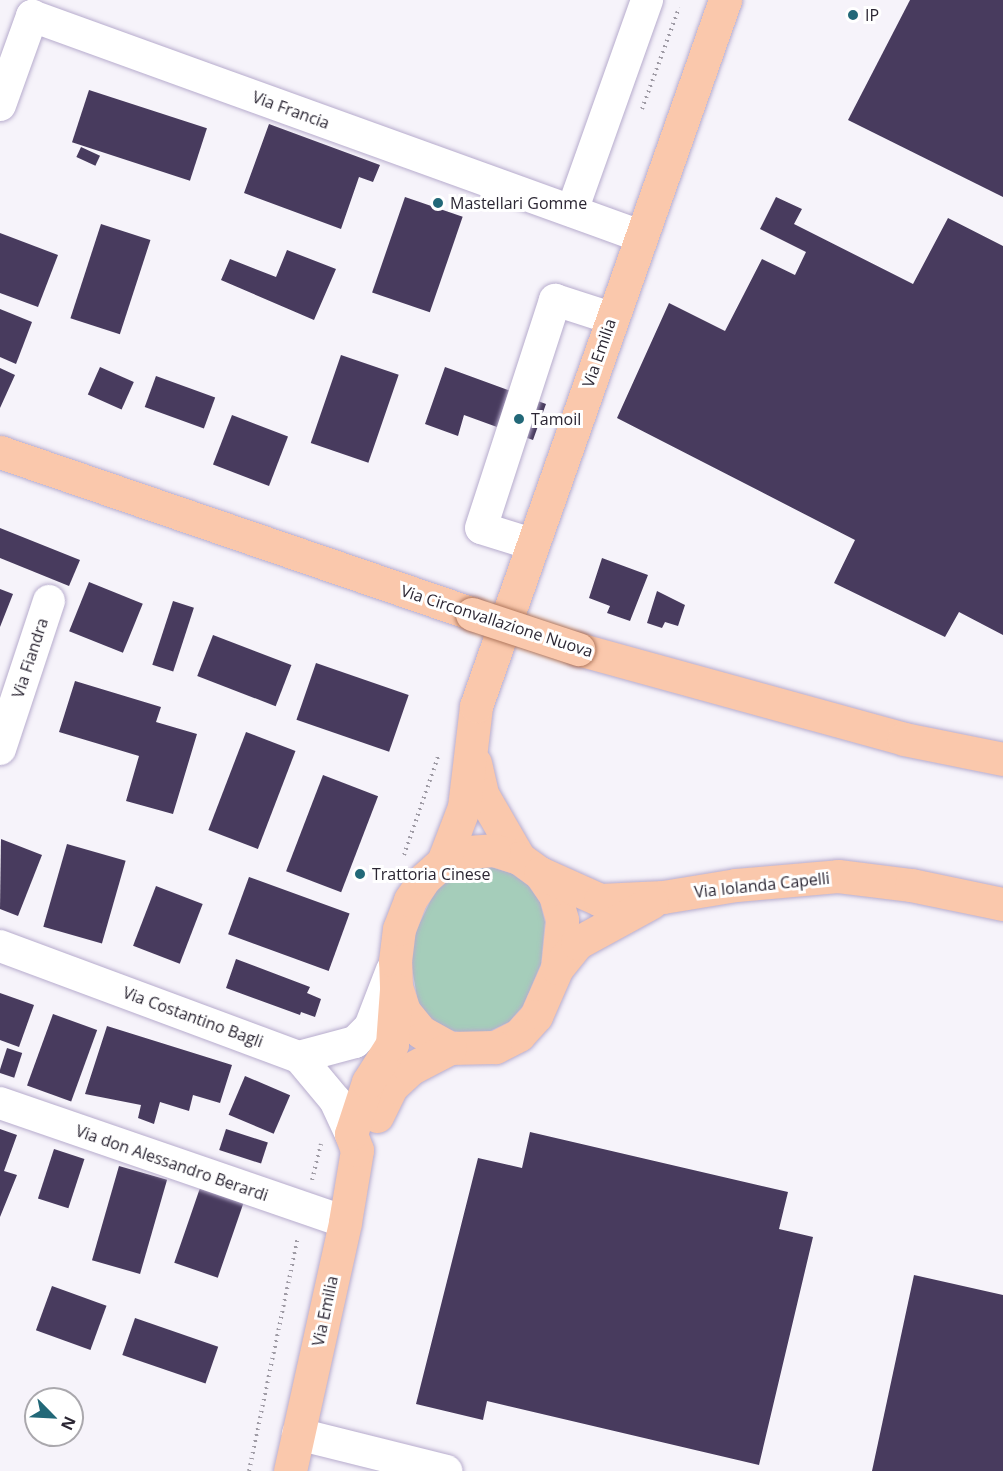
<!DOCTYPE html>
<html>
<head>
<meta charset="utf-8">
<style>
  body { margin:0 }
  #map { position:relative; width:1003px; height:1471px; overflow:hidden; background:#f6f3fa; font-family:"Open Sans",sans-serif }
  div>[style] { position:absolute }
  .green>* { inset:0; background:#a5cdba }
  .building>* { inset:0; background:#483b5e; transform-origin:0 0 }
  .path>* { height:4px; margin-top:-2px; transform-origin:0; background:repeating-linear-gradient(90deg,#9f9ba5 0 1.5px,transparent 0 6px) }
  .roads { filter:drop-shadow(0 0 2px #b7accd) drop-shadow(0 0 2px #b7accd) }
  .minor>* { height:32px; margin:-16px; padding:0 16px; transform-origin:16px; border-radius:16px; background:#fff }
  .major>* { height:33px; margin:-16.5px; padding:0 16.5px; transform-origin:16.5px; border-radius:16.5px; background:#fac8ac }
  .bridges { filter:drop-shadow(0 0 2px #b0775d) drop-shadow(0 0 2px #b0775d) }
  .major-bridge>* { height:33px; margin:-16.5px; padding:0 16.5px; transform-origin:16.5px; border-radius:16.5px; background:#fac8ac }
  .dots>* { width:16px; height:16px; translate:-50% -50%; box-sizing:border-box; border:3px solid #fff; border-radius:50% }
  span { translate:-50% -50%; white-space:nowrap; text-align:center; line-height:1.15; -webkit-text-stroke:6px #fff; paint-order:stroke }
  .poi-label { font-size:16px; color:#2b2633 }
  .left { translate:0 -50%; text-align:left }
  .street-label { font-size:16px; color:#2b2633 }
  .north { position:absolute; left:24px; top:1387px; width:60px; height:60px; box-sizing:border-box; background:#fff; border:2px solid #aaa8ad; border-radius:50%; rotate:114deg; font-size:16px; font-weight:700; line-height:24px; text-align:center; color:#2b2633 }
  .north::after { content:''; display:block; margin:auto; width:21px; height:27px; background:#226878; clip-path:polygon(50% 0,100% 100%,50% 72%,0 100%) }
</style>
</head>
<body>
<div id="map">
  <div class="green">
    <div style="clip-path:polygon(491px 867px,511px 873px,528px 885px,540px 902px,545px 922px,541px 964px,523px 1006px,509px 1022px,490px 1031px,470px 1034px,449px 1030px,431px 1019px,418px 1003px,411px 962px,415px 933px,436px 889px,451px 875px,471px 868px)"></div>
  </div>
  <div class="building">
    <div style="clip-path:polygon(910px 0,1003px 0,1003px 197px,848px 120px)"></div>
    <div style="left:89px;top:90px;width:124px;height:55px;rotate:18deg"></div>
    <div style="clip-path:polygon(269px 124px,380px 165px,373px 182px,359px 177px,341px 229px,244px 193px)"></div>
    <div style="left:81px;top:147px;width:21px;height:11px;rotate:25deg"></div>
    <div style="left:405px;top:197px;width:61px;height:101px;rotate:19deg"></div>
    <div style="clip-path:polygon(776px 197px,802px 209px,794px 224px,913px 284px,948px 218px,1003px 246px,1003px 635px,959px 612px,945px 637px,834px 583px,855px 540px,617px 418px,669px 303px,725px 331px,762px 259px,795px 275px,806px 252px,760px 229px)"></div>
    <div style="left:101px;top:224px;width:52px;height:99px;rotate:18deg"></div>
    <div style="clip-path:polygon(0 233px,58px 255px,38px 307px,0 293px)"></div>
    <div style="clip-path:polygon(287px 250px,336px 269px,314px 320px,221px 280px,230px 259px,276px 277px)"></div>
    <div style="clip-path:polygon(0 309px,32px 322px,16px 364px,0 357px)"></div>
    <div style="left:341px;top:355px;width:61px;height:93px;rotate:19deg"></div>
    <div style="left:100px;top:367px;width:37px;height:30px;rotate:24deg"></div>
    <div style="clip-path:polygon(445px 367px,546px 404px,533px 440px,464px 415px,458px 436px,425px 424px)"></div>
    <div style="clip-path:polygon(0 368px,15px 375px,0 408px)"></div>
    <div style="left:156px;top:376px;width:63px;height:33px;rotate:20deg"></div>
    <div style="left:232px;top:415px;width:60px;height:53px;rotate:21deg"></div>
    <div style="clip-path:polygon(0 528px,80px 560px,69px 586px,0 558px)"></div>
    <div style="clip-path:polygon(602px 558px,648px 575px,630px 621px,607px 613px,610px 606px,589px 598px)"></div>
    <div style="left:89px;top:582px;width:58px;height:53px;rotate:22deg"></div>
    <div style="clip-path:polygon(0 589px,13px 594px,0 627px)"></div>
    <div style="clip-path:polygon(657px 591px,685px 605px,678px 626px,665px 622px,662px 628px,647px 623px)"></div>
    <div style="left:173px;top:601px;width:22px;height:67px;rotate:18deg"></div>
    <div style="left:213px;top:635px;width:84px;height:44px;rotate:21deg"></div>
    <div style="left:316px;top:663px;width:98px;height:60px;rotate:19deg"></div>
    <div style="clip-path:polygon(75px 681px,161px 707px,156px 722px,197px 734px,173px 814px,126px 801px,139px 756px,59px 732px)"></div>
    <div style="left:246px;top:732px;width:53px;height:105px;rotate:21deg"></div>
    <div style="left:323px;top:775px;width:59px;height:103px;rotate:21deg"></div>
    <div style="clip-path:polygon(1px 839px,42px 855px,18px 916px,0 909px)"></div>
    <div style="left:67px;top:844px;width:61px;height:86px;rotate:16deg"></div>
    <div style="left:249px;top:877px;width:107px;height:61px;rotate:20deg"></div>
    <div style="left:156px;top:886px;width:50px;height:64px;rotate:21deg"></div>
    <div style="clip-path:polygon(236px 959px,310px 987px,307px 993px,321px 999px,315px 1017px,301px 1012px,300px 1015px,226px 988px)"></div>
    <div style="clip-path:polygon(0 993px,34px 1005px,19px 1047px,0 1040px)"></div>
    <div style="left:53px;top:1014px;width:47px;height:76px;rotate:20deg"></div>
    <div style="clip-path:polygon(107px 1026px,232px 1065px,220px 1103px,193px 1095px,189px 1111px,160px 1102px,154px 1124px,138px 1118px,141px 1105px,85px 1094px)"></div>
    <div style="left:7px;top:1048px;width:16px;height:26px;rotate:18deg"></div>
    <div style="left:245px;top:1076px;width:49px;height:42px;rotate:23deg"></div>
    <div style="clip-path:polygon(0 1129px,17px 1135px,4px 1171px,17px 1175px,0 1217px)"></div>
    <div style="left:226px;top:1129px;width:44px;height:22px;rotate:18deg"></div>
    <div style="clip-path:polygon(530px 1132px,788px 1192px,779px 1229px,813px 1237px,759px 1465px,487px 1401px,483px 1420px,416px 1404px,478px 1158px,522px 1168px)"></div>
    <div style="left:54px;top:1149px;width:32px;height:52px;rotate:18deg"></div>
    <div style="left:119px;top:1166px;width:50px;height:98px;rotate:16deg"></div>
    <div style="left:200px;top:1188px;width:46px;height:79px;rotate:19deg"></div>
    <div style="clip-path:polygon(914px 1275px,1003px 1295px,1003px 1471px,872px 1471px)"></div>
    <div style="left:52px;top:1286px;width:58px;height:47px;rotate:20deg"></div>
    <div style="left:135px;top:1318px;width:88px;height:39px;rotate:19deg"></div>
  </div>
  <div class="path">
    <div style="left:642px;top:109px;width:108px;rotate:-69.9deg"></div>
    <div style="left:404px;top:855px;width:104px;rotate:-70.9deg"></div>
    <div style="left:312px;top:1180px;width:37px;rotate:-76deg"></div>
    <div style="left:249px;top:1471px;width:239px;rotate:-78.2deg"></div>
  </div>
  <div class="roads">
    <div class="minor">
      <div style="left:0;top:105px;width:95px;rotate:-70.2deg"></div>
      <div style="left:32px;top:16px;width:647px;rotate:19.89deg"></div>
      <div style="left:572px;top:211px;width:224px;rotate:-70.4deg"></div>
      <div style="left:532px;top:544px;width:53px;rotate:-162.6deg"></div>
      <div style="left:481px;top:528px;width:240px;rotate:-72deg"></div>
      <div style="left:555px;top:300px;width:59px;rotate:17.8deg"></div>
      <div style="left:0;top:749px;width:156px;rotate:-71.7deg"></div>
      <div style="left:0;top:946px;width:319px;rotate:20.4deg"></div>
      <div style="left:299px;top:1057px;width:56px;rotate:50.1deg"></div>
      <div style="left:335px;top:1100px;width:38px;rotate:65deg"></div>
      <div style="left:299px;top:1057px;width:58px;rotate:-15deg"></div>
      <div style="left:355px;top:1042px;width:21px;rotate:-45deg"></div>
      <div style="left:370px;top:1027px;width:61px;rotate:-68.9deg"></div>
      <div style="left:0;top:1103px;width:365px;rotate:19deg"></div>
      <div style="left:298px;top:1434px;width:153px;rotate:14deg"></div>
    </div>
    <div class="major">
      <div style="left:0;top:452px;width:499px;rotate:18.9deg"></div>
      <div style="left:578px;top:649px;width:338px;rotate:15.4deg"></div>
      <div style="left:904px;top:739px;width:101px;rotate:11.4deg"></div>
      <div style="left:475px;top:763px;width:32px;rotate:77deg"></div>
      <div style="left:482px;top:794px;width:74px;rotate:60deg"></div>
      <div style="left:494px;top:850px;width:26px;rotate:18deg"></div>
      <div style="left:519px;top:858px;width:26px;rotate:36deg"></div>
      <div style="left:540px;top:873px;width:27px;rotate:56deg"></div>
      <div style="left:555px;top:895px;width:26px;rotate:74deg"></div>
      <div style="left:562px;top:920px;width:48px;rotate:95.9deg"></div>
      <div style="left:557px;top:968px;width:52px;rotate:113.6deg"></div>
      <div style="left:536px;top:1016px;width:25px;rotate:132deg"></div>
      <div style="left:519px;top:1035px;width:27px;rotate:153deg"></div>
      <div style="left:495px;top:1047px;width:45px;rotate:178.7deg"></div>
      <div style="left:450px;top:1048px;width:33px;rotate:-151deg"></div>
      <div style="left:421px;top:1032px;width:27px;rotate:-129deg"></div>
      <div style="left:404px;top:1011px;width:26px;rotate:-108deg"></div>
      <div style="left:396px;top:986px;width:25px;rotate:-92deg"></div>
      <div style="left:395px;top:961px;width:32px;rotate:-83deg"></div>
      <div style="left:399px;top:929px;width:31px;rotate:-69deg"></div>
      <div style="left:410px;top:900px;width:25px;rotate:-56deg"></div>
      <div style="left:424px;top:879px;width:25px;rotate:-42deg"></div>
      <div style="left:443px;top:862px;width:26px;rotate:-23deg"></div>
      <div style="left:467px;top:852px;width:27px;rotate:-4deg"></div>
      <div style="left:443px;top:862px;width:59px;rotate:-69.1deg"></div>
      <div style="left:464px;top:807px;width:102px;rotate:-83.2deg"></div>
      <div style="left:476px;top:706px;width:749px;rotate:-70.57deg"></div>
      <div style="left:540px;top:873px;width:66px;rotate:24.2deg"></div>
      <div style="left:600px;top:900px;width:63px;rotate:-2.7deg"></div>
      <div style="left:663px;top:897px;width:74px;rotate:-9.3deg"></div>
      <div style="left:736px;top:885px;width:102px;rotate:-5deg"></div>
      <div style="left:838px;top:876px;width:74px;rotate:7deg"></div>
      <div style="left:911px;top:885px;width:94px;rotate:11.7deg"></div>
      <div style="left:557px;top:968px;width:32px;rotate:-51deg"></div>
      <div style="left:577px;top:943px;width:85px;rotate:-28.7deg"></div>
      <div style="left:377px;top:1116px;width:32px;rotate:-64deg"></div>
      <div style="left:391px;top:1087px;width:26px;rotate:-43deg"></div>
      <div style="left:410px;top:1069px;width:45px;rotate:-27.7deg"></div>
      <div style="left:290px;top:1471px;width:255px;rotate:-77.5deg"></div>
      <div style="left:345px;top:1222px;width:73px;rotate:-80.5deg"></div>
      <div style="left:357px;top:1150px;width:17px;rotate:-111deg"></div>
      <div style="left:351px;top:1134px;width:55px;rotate:-71.9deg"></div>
      <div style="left:368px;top:1082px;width:45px;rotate:-57.7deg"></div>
      <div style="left:392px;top:1044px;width:54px;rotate:-85.8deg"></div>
    </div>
  </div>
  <div class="bridges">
    <div class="major-bridge">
      <div style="left:472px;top:614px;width:112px;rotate:18.3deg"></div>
    </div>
  </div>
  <div class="dots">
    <div style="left:853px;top:15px;background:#226878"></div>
    <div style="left:438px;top:203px;background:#226878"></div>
    <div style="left:519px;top:419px;background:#226878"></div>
    <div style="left:360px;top:874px;background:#226878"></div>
  </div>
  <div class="poi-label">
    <span class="left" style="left:865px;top:15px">IP</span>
    <span class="left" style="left:450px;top:203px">Mastellari Gomme</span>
    <span class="left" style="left:531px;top:419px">Tamoil</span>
    <span class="left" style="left:372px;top:874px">Trattoria Cinese</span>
  </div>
  <div class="street-label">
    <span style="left:291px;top:110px;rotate:20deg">Via Francia</span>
    <span style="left:599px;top:353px;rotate:-71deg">Via Emilia</span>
    <span style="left:497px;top:621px;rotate:18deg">Via Circonvallazione Nuova</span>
    <span style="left:30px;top:658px;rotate:-72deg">Via Fiandra</span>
    <span style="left:762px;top:885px;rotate:-6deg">Via Iolanda Capelli</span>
    <span style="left:193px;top:1017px;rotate:20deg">Via Costantino Bagli</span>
    <span style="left:172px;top:1163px;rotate:19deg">Via don Alessandro Berardi</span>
    <span style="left:325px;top:1311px;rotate:-78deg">Via Emilia</span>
  </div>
  <div class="north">N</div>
</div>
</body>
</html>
